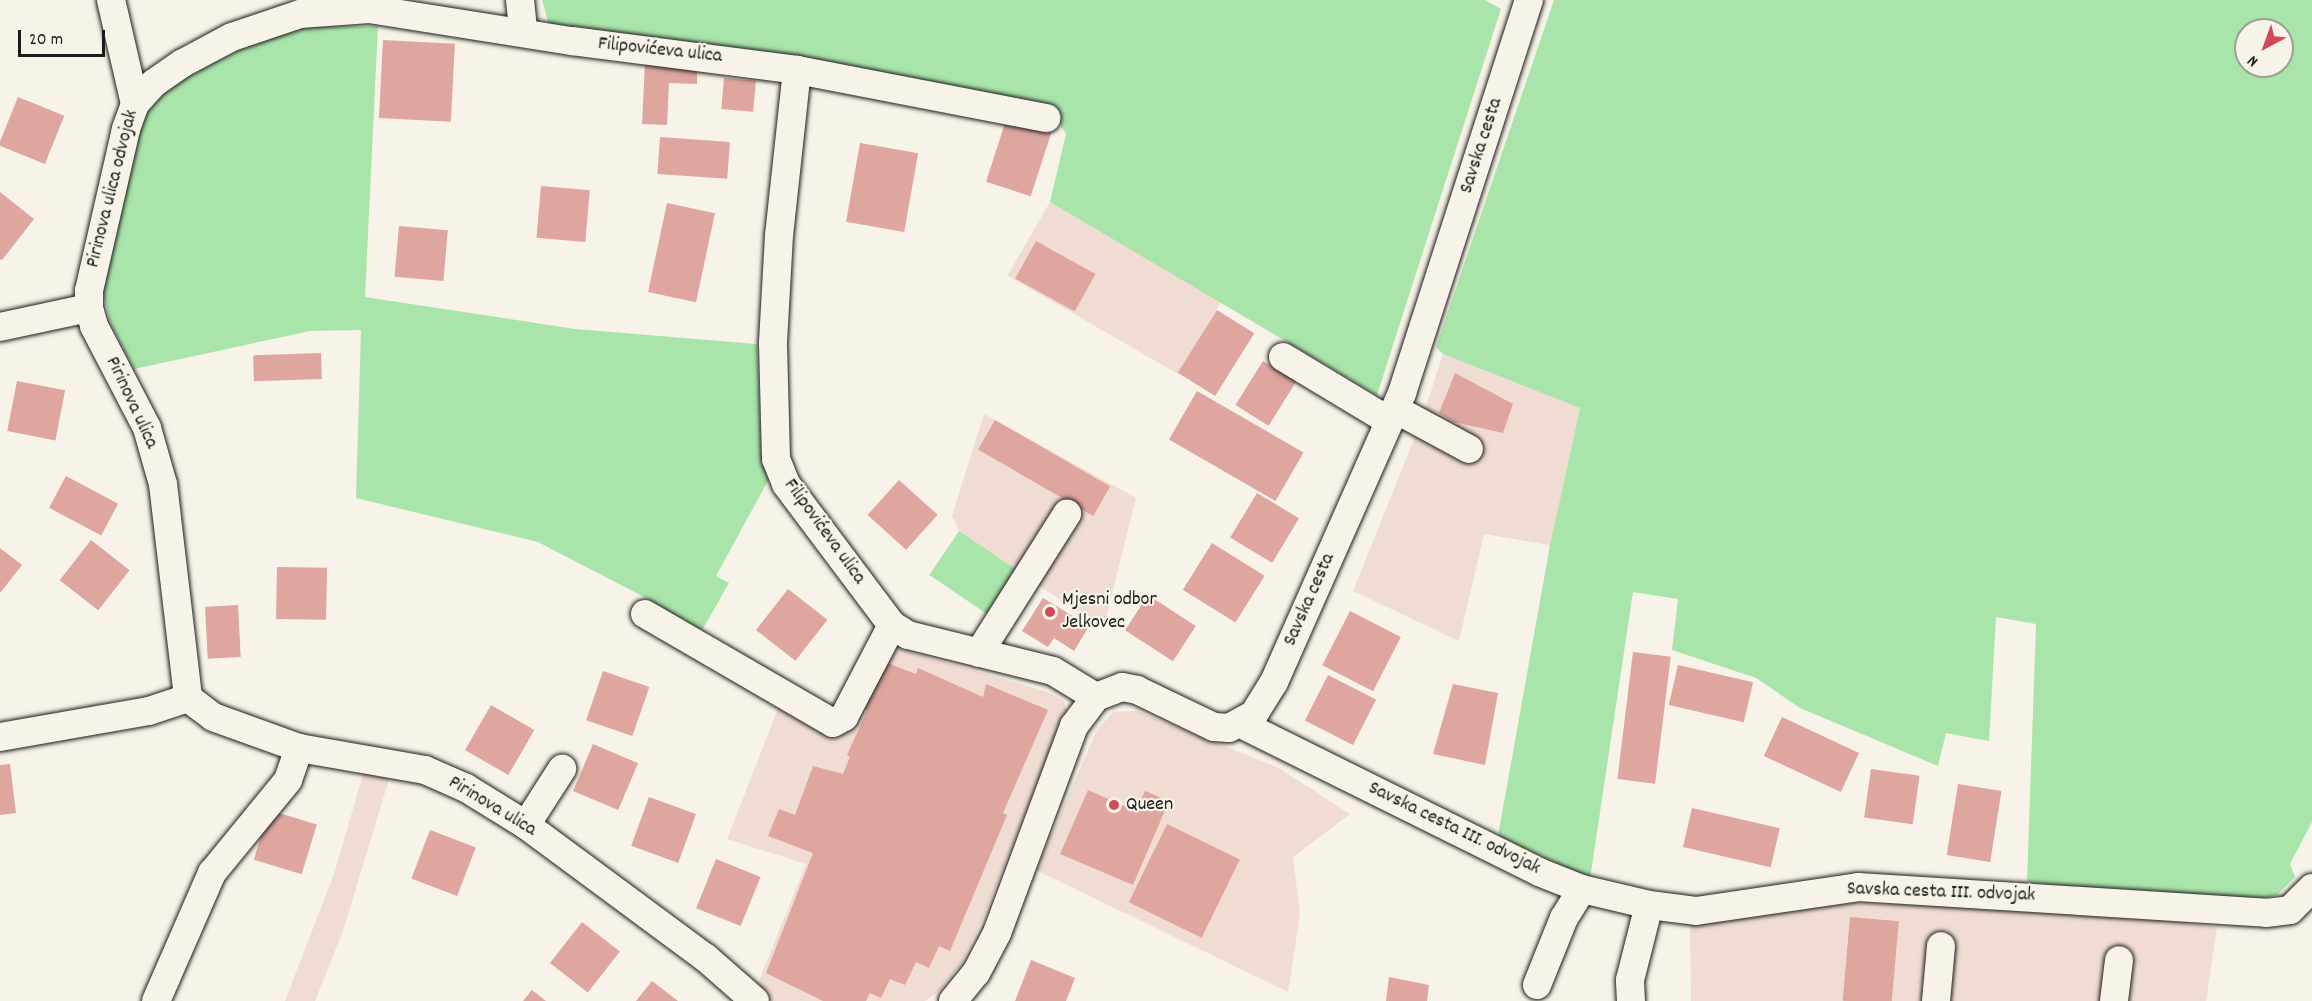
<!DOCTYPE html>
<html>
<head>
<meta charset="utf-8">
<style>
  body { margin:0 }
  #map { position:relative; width:2312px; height:1001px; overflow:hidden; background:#f7f3e8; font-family:Dekko,sans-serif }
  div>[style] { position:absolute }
  .built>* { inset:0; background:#f0dcd2; transform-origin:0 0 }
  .green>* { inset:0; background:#a9e5ab; transform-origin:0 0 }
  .building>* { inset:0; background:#dfa59f; transform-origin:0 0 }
  .roads { filter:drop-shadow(0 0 2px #1c1c1c) drop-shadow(0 0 2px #1c1c1c) }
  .minor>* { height:28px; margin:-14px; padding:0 14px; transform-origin:14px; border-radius:14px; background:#f7f3e8 }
  .dots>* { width:16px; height:16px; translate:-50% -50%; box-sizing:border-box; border:3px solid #f7f3e8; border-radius:50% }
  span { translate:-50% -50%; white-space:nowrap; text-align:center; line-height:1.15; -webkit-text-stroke:4.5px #f7f3e8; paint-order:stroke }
  .street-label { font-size:20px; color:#1c1c1c }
  .poi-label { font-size:20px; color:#1c1c1c }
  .left { translate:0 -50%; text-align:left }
  .north { position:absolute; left:2234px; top:18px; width:60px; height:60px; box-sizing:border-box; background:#f7f3e8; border:2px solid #9f9d96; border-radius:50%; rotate:221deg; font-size:16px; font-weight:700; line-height:24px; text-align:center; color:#1c1c1c }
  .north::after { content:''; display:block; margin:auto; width:21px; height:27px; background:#d1495b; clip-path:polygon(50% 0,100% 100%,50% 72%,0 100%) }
  .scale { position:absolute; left:18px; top:30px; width:87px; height:27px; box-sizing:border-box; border:3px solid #1c1c1c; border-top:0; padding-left:8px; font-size:18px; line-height:21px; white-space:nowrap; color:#1c1c1c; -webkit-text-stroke:4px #f7f3e8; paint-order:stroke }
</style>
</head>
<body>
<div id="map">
  <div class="built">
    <div style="left:1050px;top:202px;width:198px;height:85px;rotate:30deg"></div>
    <div style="clip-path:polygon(1443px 354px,1580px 408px,1550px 545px,1484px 534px,1459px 641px,1353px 591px,1421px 422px)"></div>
    <div style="clip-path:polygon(984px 414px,1136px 498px,1103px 629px,959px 531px,952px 516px)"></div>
    <div style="clip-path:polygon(889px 646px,1045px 691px,1064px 701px,1067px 712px,981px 922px,962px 962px,939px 991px,925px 1001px,772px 1001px,757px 986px,806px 864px,727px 839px,780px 704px,839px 736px)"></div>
    <div style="clip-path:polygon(1137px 711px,1277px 767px,1350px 814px,1293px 857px,1300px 914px,1288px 992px,1036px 870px,1097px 730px,1113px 712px)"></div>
    <div style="clip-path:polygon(364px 771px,389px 779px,343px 931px,315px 1001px,285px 1001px,334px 874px)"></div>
    <div style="clip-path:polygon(1839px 902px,2094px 912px,2217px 927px,2206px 1001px,1691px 1001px,1690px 925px)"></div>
  </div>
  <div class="green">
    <div style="clip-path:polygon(542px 0,1485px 0,1501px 9px,1377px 395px,1050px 202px,1066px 134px,1052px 112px,549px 25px)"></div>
    <div style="clip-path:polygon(evenodd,1554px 0,2312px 0,2312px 822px,2290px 864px,2295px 877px,2277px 895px,2245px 902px,2027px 882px,2036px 624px,1996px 617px,1989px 741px,1946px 733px,1938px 766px,1800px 708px,1756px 678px,1672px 650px,1678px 599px,1633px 592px,1590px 879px,1498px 836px,1550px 545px,1580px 408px,1443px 354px,1436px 347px,1554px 0,2246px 30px,2282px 30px,2282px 66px,2246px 66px,2246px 30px)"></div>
    <div style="clip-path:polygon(378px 26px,365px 297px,575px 329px,757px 344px,761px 447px,769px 479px,716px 576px,729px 583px,700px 634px,644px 597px,538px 542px,356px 498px,361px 330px,310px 331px,134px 369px,110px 322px,102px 287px,145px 114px,158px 98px,188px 76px,262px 39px,297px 27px)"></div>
    <div style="left:959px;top:531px;width:75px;height:53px;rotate:34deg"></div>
  </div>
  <div class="building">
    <div style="left:383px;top:40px;width:72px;height:78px;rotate:3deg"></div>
    <div style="clip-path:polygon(645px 62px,697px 63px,697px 84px,669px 83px,667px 125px,642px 124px)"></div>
    <div style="left:724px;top:78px;width:32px;height:31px;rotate:5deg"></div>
    <div style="left:18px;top:97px;width:50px;height:52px;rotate:22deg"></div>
    <div style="left:1007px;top:117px;width:47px;height:68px;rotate:18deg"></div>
    <div style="left:660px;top:137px;width:70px;height:37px;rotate:4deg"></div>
    <div style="left:860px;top:143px;width:59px;height:80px;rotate:10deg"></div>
    <div style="left:541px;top:186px;width:49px;height:52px;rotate:5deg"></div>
    <div style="clip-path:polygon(0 192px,34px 219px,2px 260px,0 259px)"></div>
    <div style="left:667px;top:203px;width:49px;height:91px;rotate:12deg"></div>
    <div style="left:399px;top:226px;width:49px;height:51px;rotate:5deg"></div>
    <div style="left:1036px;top:241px;width:68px;height:43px;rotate:29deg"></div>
    <div style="left:1217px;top:310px;width:44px;height:74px;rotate:32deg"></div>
    <div style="left:321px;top:353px;width:26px;height:68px;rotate:88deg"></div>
    <div style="left:1263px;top:361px;width:39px;height:52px;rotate:32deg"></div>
    <div style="clip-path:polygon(1455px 373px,1513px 404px,1503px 433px,1454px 422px,1439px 413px)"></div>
    <div style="left:17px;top:381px;width:49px;height:51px;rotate:11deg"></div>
    <div style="left:1197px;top:391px;width:123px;height:56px;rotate:30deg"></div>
    <div style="left:995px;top:420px;width:133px;height:34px;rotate:30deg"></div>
    <div style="left:66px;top:476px;width:59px;height:36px;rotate:28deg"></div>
    <div style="left:899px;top:480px;width:52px;height:47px;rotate:42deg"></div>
    <div style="left:1257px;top:493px;width:49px;height:52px;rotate:31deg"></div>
    <div style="left:91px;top:540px;width:49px;height:51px;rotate:38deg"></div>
    <div style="left:1212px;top:543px;width:62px;height:55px;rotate:32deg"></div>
    <div style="clip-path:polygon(0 548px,22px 565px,0 593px)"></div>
    <div style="left:277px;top:567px;width:50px;height:52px;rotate:1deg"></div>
    <div style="left:788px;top:589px;width:50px;height:52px;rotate:38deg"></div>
    <div style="left:1148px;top:595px;width:57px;height:42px;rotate:33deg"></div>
    <div style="clip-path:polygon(1043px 598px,1089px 626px,1074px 651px,1054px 638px,1048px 647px,1022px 631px)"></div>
    <div style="left:238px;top:605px;width:52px;height:33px;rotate:87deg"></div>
    <div style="left:1350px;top:611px;width:57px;height:61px;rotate:27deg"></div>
    <div style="left:1633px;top:652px;width:38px;height:128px;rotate:7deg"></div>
    <div style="clip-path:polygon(890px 664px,916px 674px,918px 668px,983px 697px,986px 684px,1048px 710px,1003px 813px,1007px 815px,950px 951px,939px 946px,929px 968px,916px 962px,905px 985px,890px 979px,881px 998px,870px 993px,866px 1001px,823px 1001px,766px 973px,813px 853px,768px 836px,779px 809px,795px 815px,813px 766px,843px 774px,850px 757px,847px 755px,867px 711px,863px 708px,882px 665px)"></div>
    <div style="left:1678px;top:665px;width:77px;height:41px;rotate:13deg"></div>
    <div style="left:603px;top:671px;width:49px;height:52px;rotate:19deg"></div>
    <div style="left:1328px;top:675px;width:54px;height:51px;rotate:27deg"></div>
    <div style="clip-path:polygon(1453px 684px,1498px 693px,1485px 765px,1433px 754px)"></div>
    <div style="left:491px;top:705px;width:50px;height:52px;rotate:30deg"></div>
    <div style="left:1782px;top:717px;width:85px;height:43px;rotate:25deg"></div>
    <div style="left:593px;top:744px;width:49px;height:51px;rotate:23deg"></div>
    <div style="clip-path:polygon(10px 764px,16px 813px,0 815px,0 765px)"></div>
    <div style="left:1871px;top:769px;width:49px;height:49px;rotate:8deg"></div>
    <div style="left:1958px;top:784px;width:44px;height:72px;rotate:9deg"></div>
    <div style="clip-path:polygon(1088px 790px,1136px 811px,1145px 791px,1169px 801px,1133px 885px,1060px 854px)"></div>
    <div style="left:649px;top:797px;width:50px;height:52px;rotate:20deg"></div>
    <div style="left:1692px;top:808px;width:90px;height:40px;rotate:13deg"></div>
    <div style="left:269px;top:810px;width:50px;height:52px;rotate:17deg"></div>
    <div style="left:1167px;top:824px;width:81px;height:87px;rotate:26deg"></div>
    <div style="left:430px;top:830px;width:49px;height:52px;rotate:21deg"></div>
    <div style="left:716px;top:859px;width:48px;height:53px;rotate:22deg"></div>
    <div style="left:1850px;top:917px;width:49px;height:84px;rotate:5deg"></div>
    <div style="left:582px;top:922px;width:48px;height:52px;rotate:38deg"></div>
    <div style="clip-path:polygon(1031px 960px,1075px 978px,1066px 1001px,1015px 1001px)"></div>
    <div style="clip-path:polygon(1389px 977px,1429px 985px,1427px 1001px,1386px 1001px)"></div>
    <div style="clip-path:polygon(652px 981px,678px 1001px,636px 1001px)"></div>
    <div style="clip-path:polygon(532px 990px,546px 1001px,523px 1001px)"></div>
  </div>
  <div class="roads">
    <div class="minor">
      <div style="left:111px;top:0;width:107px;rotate:77deg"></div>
      <div style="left:135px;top:104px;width:27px;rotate:110deg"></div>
      <div style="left:126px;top:129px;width:166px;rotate:102.9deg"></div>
      <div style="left:89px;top:291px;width:17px;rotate:90deg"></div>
      <div style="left:89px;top:308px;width:19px;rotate:74deg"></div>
      <div style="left:94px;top:326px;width:115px;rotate:62.5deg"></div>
      <div style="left:147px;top:428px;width:58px;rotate:74.1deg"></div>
      <div style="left:163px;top:484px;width:215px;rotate:83.3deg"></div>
      <div style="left:188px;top:698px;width:31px;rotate:37deg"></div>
      <div style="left:213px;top:717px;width:91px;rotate:19.8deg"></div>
      <div style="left:299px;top:748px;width:128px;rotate:9.9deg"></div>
      <div style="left:425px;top:770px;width:45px;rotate:23.7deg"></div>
      <div style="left:466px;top:788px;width:70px;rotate:31.7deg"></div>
      <div style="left:526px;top:825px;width:224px;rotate:36.5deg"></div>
      <div style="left:706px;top:958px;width:65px;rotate:41.3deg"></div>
      <div style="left:520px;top:0;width:31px;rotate:84deg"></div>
      <div style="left:797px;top:70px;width:254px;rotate:10.9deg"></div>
      <div style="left:135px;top:104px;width:28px;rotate:-48deg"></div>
      <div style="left:154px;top:83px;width:35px;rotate:-35deg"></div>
      <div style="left:183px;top:63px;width:55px;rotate:-28deg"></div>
      <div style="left:232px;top:37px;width:72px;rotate:-18.7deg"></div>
      <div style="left:300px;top:14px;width:69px;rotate:-4.1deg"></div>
      <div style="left:369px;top:9px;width:206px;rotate:9deg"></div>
      <div style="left:572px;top:41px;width:227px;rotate:7.3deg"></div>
      <div style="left:797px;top:70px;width:166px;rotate:96.2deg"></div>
      <div style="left:779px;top:235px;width:109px;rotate:93.2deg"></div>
      <div style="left:773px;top:344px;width:115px;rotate:88.5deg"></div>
      <div style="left:776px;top:459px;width:27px;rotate:68deg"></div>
      <div style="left:786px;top:484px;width:176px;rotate:53.1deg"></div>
      <div style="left:892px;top:625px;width:19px;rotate:32deg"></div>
      <div style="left:908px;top:635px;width:149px;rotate:13.9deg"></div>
      <div style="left:1053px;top:671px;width:50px;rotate:31.2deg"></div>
      <div style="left:0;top:327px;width:91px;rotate:-12.1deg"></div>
      <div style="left:1283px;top:357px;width:124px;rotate:31.1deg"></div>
      <div style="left:1395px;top:409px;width:84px;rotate:28.4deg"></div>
      <div style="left:645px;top:614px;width:217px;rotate:30.1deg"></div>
      <div style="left:833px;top:723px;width:13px;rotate:-29deg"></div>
      <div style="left:844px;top:717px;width:104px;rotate:-62.4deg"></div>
      <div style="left:979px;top:653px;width:165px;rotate:-57.7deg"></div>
      <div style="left:1241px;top:724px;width:333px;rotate:26.4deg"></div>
      <div style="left:1539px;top:872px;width:46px;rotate:21.6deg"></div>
      <div style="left:1582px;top:889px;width:69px;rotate:13.4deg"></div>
      <div style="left:1649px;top:905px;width:47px;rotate:7.3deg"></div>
      <div style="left:1696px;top:911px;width:164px;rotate:-8.4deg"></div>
      <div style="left:1858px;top:887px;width:409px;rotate:3.6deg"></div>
      <div style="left:2266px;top:913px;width:24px;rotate:-7deg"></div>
      <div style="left:2290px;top:910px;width:31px;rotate:-45deg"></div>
      <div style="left:0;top:737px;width:151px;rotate:-9.9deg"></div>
      <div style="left:149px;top:711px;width:41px;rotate:-18.4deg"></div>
      <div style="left:526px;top:825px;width:67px;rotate:-57.3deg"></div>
      <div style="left:1537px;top:985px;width:72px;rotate:-68.1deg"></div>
      <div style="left:1564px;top:918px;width:34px;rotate:-58deg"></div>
      <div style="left:156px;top:1001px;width:140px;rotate:-66.4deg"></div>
      <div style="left:212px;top:873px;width:120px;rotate:-50.7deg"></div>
      <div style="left:288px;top:780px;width:34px;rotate:-71deg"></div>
      <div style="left:953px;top:1001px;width:36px;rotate:-51deg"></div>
      <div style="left:976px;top:973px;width:45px;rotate:-62.3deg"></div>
      <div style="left:997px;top:933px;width:221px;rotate:-69.6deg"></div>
      <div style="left:1074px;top:726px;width:36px;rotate:-53deg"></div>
      <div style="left:1096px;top:697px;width:28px;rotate:-21deg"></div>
      <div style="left:1122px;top:687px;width:15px;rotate:11deg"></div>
      <div style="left:1137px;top:690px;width:85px;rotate:25.7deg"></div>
      <div style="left:1214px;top:727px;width:15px;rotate:4deg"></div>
      <div style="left:1229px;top:728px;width:29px;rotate:-29deg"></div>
      <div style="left:1254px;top:714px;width:38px;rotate:-58deg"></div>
      <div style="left:1274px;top:682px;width:316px;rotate:-66.1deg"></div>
      <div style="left:1402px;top:393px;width:413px;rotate:-72.1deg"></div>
      <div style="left:1631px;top:1001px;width:21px;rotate:-93deg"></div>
      <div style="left:1630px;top:980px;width:77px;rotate:-75.8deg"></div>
      <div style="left:1936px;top:1001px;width:55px;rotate:-84.8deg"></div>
      <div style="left:2114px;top:1001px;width:41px;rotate:-83deg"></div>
    </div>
  </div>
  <div class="dots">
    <div style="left:1050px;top:612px;background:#d1495b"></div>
    <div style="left:1114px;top:805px;background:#d1495b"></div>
  </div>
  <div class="street-label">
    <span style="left:660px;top:51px;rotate:6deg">Filipovićeva ulica</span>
    <span style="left:1482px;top:146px;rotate:-72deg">Savska cesta</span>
    <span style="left:113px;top:189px;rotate:-76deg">Pirinova ulica odvojak</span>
    <span style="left:131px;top:403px;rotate:65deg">Pirinova ulica</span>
    <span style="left:824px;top:532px;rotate:54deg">Filipovićeva ulica</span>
    <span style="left:1310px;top:600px;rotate:-66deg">Savska cesta</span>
    <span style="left:492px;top:807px;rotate:31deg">Pirinova ulica</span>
    <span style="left:1454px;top:829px;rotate:26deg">Savska cesta III. odvojak</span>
    <span style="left:1941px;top:893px;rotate:2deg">Savska cesta III. odvojak</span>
  </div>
  <div class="poi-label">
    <span class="left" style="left:1062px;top:612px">Mjesni odbor<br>Jelkovec</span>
    <span class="left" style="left:1126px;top:805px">Queen</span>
  </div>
  <div class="north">N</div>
  <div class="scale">20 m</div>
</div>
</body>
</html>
